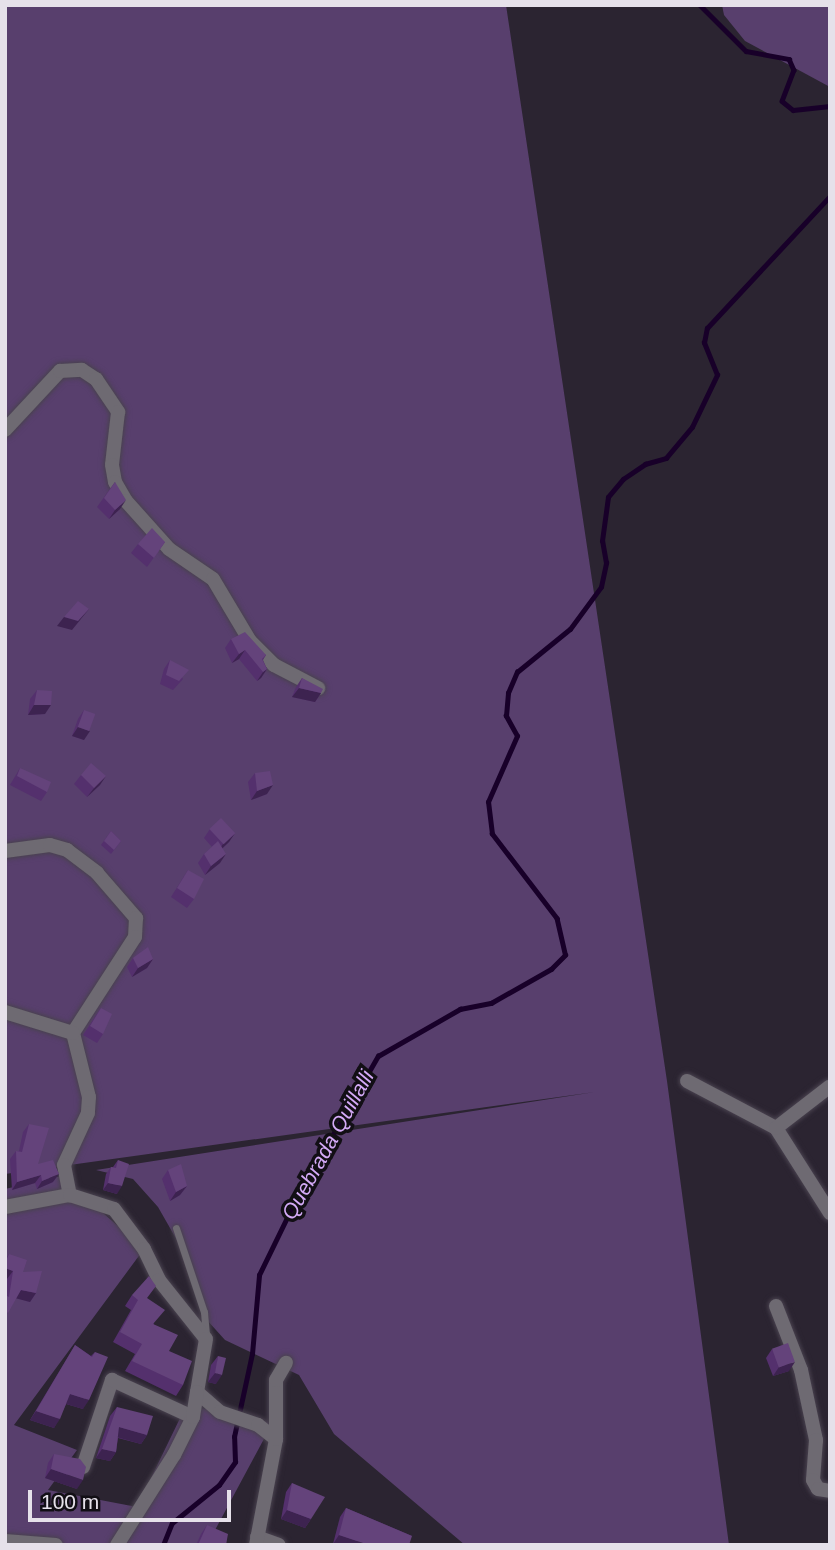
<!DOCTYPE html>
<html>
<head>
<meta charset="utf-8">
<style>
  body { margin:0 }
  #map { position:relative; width:835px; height:1550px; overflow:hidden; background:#2b2431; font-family:Helvetica,sans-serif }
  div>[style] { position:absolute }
  .green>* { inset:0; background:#583f6d }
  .stream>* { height:4.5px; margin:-2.25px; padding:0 2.25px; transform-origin:2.25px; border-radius:2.25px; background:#180029 }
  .roads { filter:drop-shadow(0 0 2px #49424f) drop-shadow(0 0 2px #49424f) }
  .lane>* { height:7px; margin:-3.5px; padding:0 3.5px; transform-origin:3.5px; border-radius:3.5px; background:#6e6a72 }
  .street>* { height:14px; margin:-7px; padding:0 7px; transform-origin:7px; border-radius:7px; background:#6e6a72 }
  .wall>* { inset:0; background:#54306d }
  .shaded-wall>* { inset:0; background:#3d2350 }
  .building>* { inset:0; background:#64437b; transform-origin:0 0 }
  span { translate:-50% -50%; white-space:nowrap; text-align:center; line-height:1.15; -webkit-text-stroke:7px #120f15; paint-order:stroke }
  .water-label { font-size:21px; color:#d4aaf7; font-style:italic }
  .frame { position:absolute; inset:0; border:7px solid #e6e1ea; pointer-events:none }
  .scale { position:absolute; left:28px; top:1490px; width:203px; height:32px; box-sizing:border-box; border:4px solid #e6e1ea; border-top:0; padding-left:9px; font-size:21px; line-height:24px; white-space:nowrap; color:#e6e1ea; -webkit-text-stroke:5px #120f15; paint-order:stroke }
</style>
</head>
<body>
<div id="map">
  <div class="green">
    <div style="clip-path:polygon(5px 5px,506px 5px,667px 1081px,729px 1545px,465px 1545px,334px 1434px,299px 1375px,225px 1340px,206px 1319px,182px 1249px,158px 1207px,133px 1179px,96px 1170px,595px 1092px,5px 1174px)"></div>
    <div style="clip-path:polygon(722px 5px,830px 5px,830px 87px,745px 41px,724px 15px)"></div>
    <div style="clip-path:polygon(61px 1176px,144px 1249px,14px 1425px,77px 1450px,48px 1490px,137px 1507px,185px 1408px,230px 1409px,272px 1424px,207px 1545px,5px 1545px,5px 1189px)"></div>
  </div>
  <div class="stream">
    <div style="left:700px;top:5px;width:65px;rotate:45deg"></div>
    <div style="left:746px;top:51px;width:44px;rotate:10.5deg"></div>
    <div style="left:789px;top:59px;width:12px;rotate:66deg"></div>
    <div style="left:794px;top:70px;width:33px;rotate:111deg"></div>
    <div style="left:782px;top:101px;width:14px;rotate:39deg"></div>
    <div style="left:793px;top:110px;width:37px;rotate:-6deg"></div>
    <div style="left:163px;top:1545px;width:24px;rotate:-68deg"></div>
    <div style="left:172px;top:1523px;width:60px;rotate:-39deg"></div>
    <div style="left:219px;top:1485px;width:28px;rotate:-55deg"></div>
    <div style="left:235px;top:1462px;width:25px;rotate:-92deg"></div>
    <div style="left:234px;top:1437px;width:85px;rotate:-77.8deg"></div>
    <div style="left:252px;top:1354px;width:79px;rotate:-84.9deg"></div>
    <div style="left:259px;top:1275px;width:85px;rotate:-64deg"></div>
    <div style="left:296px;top:1199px;width:165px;rotate:-60.2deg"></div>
    <div style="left:378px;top:1056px;width:95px;rotate:-29.8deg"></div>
    <div style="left:460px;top:1009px;width:32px;rotate:-11deg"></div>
    <div style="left:491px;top:1003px;width:69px;rotate:-29.5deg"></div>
    <div style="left:551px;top:969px;width:20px;rotate:-45deg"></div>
    <div style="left:565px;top:955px;width:37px;rotate:-103deg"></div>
    <div style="left:557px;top:919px;width:107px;rotate:-127.4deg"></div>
    <div style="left:492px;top:834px;width:32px;rotate:-97deg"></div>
    <div style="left:488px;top:802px;width:72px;rotate:-66.3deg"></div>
    <div style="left:517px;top:736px;width:23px;rotate:-119deg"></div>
    <div style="left:506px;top:716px;width:23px;rotate:-85deg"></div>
    <div style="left:508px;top:693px;width:23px;rotate:-67deg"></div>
    <div style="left:517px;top:672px;width:68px;rotate:-39.1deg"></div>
    <div style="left:570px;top:629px;width:52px;rotate:-53.6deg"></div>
    <div style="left:601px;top:587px;width:25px;rotate:-78deg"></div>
    <div style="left:606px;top:563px;width:22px;rotate:-100deg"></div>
    <div style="left:602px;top:541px;width:44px;rotate:-82.2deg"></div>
    <div style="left:608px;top:497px;width:23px;rotate:-50deg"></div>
    <div style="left:623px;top:479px;width:27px;rotate:-34deg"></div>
    <div style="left:645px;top:464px;width:22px;rotate:-16deg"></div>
    <div style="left:666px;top:458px;width:40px;rotate:-50deg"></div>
    <div style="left:692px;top:427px;width:58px;rotate:-64.3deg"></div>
    <div style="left:717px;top:375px;width:35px;rotate:-112deg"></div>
    <div style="left:704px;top:343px;width:15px;rotate:-79deg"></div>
    <div style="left:707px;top:328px;width:180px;rotate:-47deg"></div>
  </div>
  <div class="roads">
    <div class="lane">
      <div style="left:176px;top:1228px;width:89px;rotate:71.6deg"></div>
      <div style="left:204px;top:1312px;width:23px;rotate:85deg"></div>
    </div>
    <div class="street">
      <div style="left:5px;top:430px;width:81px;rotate:-47deg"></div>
      <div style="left:60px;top:371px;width:22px;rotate:-3deg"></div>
      <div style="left:82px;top:370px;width:17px;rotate:33deg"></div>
      <div style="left:96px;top:379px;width:40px;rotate:56deg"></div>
      <div style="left:118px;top:412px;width:53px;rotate:96.5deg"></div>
      <div style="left:112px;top:465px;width:17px;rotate:80deg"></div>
      <div style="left:115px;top:482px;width:22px;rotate:60deg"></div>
      <div style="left:126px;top:501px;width:64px;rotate:48.1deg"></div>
      <div style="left:169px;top:549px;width:53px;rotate:34.3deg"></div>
      <div style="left:213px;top:579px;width:72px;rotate:59.2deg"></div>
      <div style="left:250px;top:641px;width:34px;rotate:45deg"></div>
      <div style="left:274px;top:665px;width:50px;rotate:27.6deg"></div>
      <div style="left:5px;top:851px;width:45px;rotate:-7.6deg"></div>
      <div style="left:50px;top:845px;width:18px;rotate:16deg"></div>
      <div style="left:67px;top:850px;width:38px;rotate:37deg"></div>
      <div style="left:97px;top:873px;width:60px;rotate:49.1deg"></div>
      <div style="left:136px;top:918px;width:19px;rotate:93deg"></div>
      <div style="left:135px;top:937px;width:114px;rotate:122.9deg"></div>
      <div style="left:73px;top:1033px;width:66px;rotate:76deg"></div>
      <div style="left:89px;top:1097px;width:16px;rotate:94deg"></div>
      <div style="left:88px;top:1113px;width:57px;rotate:114.8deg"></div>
      <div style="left:64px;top:1165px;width:31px;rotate:79deg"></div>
      <div style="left:5px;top:1012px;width:71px;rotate:17.2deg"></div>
      <div style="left:687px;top:1081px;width:101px;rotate:27.8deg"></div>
      <div style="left:776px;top:1128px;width:101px;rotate:57.6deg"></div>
      <div style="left:776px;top:1128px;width:67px;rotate:-37.7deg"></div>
      <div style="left:5px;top:1207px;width:66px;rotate:-10.5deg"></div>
      <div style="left:70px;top:1195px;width:46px;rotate:17.7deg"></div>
      <div style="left:114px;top:1209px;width:50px;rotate:53.1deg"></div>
      <div style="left:144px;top:1249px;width:34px;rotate:64deg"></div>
      <div style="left:159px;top:1280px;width:75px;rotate:51.5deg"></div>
      <div style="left:206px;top:1339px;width:54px;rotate:99.6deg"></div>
      <div style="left:197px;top:1392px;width:30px;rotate:41deg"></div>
      <div style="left:220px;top:1412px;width:40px;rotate:18.9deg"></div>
      <div style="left:258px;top:1425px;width:23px;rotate:38deg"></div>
      <div style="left:776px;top:1306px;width:69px;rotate:68.7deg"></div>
      <div style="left:801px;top:1370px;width:72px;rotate:77.9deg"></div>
      <div style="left:816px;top:1440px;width:40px;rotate:94.3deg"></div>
      <div style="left:813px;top:1480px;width:10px;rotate:61deg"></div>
      <div style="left:818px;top:1489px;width:12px;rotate:9deg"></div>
      <div style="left:83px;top:1467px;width:92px;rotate:-71.6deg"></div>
      <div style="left:112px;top:1380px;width:89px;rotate:24.6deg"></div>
      <div style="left:257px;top:1537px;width:23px;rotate:20deg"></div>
      <div style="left:5px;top:1541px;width:51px;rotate:4.5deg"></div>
      <div style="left:117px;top:1545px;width:107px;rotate:-57.7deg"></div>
      <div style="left:174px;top:1455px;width:42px;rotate:-63.4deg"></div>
      <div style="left:193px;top:1417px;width:25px;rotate:-81deg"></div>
      <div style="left:256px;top:1545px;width:108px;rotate:-79.3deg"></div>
      <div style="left:276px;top:1439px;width:59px;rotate:-90deg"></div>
      <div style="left:276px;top:1380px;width:20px;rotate:-60deg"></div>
    </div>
  </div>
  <div class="wall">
    <div style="clip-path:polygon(115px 482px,120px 509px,109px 519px,97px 507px)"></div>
    <div style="clip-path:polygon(165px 542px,147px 567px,131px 553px,138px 544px)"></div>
    <div style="clip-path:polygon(231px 639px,266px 655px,263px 660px,267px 669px,261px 678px,257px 681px,239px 659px,232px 663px,225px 648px)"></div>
    <div style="clip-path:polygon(170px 660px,183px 679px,173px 690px,160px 684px,164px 669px)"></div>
    <div style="clip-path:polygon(302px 678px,321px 693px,315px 702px,292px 697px,296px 687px)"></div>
    <div style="clip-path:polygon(37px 690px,45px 714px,28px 715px,30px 699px)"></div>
    <div style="clip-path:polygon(84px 710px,84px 740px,72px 736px,78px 719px)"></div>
    <div style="clip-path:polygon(20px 768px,47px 792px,41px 801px,10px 785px)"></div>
    <div style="clip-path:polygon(255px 773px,267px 794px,251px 800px,248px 782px)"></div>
    <div style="clip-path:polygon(81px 775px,100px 785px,87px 797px,74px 784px)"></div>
    <div style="clip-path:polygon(210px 829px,235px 833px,229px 842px,223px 848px,220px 863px,205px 875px,198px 863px,204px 854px,212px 847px,204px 838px)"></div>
    <div style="clip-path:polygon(111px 831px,121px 841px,111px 854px,101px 845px)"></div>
    <div style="clip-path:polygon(188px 870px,194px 899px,187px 908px,171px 897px)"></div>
    <div style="clip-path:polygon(133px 958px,153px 959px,147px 968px,132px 977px,127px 967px)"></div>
    <div style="clip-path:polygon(101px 1008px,103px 1034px,97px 1043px,83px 1035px)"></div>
    <div style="clip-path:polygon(29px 1124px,38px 1164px,53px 1182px,37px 1189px,35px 1183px,12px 1190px,10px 1159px,16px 1151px,19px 1151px,23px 1132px)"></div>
    <div style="clip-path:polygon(118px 1160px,117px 1194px,103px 1190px,106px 1174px,111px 1167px,113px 1167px)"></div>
    <div style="clip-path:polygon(168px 1170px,187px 1186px,180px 1195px,170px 1201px,162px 1179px)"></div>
    <div style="clip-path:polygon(9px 1254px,23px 1272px,36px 1293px,30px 1302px,16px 1298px,5px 1317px,5px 1291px,7px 1279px,5px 1279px,5px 1260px)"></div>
    <div style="clip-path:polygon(132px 1295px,147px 1298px,154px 1325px,169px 1351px,183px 1385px,176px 1396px,125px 1371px,135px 1354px,113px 1342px,131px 1310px,125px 1306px)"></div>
    <div style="clip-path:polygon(75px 1345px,91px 1356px,95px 1352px,83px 1409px,66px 1404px,54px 1428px,30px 1420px)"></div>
    <div style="clip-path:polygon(772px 1349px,789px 1371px,773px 1376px,766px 1358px)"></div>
    <div style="clip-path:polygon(218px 1356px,216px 1384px,208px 1382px,211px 1365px)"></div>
    <div style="clip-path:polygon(117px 1407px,147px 1435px,141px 1444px,118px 1438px,116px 1452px,110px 1461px,96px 1458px,110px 1416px)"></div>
    <div style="clip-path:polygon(54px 1454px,77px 1489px,45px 1478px,48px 1463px)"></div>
    <div style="clip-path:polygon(292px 1483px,311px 1519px,305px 1528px,281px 1519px,286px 1492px)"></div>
    <div style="clip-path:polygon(346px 1508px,412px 1536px,333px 1544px,340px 1517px)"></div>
    <div style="clip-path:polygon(207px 1525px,226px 1545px,196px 1545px,201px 1534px)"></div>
  </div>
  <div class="shaded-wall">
    <div style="clip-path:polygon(126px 500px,120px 509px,109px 519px,115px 510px)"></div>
    <div style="clip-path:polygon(89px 609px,72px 630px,57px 626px,64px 617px)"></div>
    <div style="clip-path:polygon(245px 650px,239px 659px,232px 663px,239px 654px)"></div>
    <div style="clip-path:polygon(267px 669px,261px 678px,257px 681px,263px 672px)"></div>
    <div style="clip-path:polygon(299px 688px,321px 693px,315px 702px,292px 697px)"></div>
    <div style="clip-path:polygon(34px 705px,51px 705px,45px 714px,28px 715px)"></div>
    <div style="clip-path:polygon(78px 727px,90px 731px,84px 740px,72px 736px)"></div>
    <div style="clip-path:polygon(106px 776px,100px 785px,87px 797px,94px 788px)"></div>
    <div style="clip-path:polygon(273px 785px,267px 794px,251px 800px,257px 791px)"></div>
    <div style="clip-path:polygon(235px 833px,229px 842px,217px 853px,223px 844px)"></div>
    <div style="clip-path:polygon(226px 854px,220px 863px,205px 875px,211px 866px)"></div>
    <div style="clip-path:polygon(153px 959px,147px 968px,132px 977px,138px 968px)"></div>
    <div style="clip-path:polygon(59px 1174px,53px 1182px,37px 1189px,42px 1181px)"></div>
    <div style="clip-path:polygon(41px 1175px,35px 1183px,12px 1190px,17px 1182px)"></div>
    <div style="clip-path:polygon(108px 1183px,122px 1186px,117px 1194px,103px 1190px)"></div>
    <div style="clip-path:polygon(187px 1186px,180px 1195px,170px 1201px,176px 1192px)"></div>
    <div style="clip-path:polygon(5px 1268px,13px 1271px,7px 1279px,5px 1279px)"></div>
    <div style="clip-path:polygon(21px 1290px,36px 1293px,30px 1302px,15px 1298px)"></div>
    <div style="clip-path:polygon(795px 1362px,789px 1371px,773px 1376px,779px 1367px)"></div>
    <div style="clip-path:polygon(215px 1373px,222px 1375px,216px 1384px,208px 1382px)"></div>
    <div style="clip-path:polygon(70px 1394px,89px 1400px,83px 1409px,63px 1403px)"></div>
    <div style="clip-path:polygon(36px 1411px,60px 1419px,54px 1428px,30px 1420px)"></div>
    <div style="clip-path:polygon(119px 1427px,147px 1435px,141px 1444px,113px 1436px)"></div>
    <div style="clip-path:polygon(102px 1449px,116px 1452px,110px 1461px,96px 1458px)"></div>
    <div style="clip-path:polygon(51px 1469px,83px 1480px,77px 1489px,45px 1478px)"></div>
    <div style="clip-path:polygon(287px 1510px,311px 1519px,305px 1528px,281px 1519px)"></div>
    <div style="clip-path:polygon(339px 1535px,369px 1545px,333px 1544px)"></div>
  </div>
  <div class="building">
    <div style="clip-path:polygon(115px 482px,126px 500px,115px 510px,104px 498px)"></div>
    <div style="clip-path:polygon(152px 528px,165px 542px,154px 558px,138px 544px)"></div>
    <div style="clip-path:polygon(78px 601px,89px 609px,78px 621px,64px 617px)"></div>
    <div style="clip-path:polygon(245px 632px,266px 655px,262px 659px,267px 669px,263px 672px,245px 650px,239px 654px,231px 639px)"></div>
    <div style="clip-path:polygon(170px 660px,189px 670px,179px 681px,166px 675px)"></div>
    <div style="clip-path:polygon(302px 678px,323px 689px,321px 693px,299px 688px)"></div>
    <div style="clip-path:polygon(37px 690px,52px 691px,51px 705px,34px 705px)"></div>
    <div style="left:84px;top:710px;width:12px;height:18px;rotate:20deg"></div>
    <div style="clip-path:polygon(91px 763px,106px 776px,94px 788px,81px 775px)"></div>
    <div style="clip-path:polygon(20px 768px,51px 782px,47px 792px,17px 776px)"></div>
    <div style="clip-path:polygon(270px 771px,273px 785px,257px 791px,255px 773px)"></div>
    <div style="left:221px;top:818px;width:21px;height:16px;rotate:47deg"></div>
    <div style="clip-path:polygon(111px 831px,121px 841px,114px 850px,104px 841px)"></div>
    <div style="clip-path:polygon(218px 841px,226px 854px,211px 866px,204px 854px)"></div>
    <div style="clip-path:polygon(188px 870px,204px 879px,194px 899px,177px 888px)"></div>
    <div style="clip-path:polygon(148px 947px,153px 959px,138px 968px,133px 958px)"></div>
    <div style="clip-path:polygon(101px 1008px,112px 1014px,103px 1034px,90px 1026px)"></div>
    <div style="clip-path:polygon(29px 1124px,49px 1128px,38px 1164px,53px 1160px,59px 1174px,42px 1181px,41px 1175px,17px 1182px,16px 1151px,22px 1152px)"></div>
    <div style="clip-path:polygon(118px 1160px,129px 1164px,122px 1186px,108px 1183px,111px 1167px,116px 1168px)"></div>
    <div style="clip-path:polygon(181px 1164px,187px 1186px,176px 1192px,168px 1170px)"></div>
    <div style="clip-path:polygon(9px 1254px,27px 1260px,23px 1272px,42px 1271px,36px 1293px,21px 1290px,8px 1313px,5px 1311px,5px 1295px,9px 1297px,13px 1271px,5px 1268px,5px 1263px)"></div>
    <div style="clip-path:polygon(149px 1276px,156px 1286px,147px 1298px,165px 1310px,153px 1324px,178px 1335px,169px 1351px,192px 1361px,183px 1385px,132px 1361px,142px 1344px,120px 1332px,138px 1300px,132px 1295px)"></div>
    <div style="left:788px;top:1343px;width:20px;height:17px;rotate:70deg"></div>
    <div style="clip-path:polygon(75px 1345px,92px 1357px,95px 1352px,108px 1357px,89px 1400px,70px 1394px,60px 1419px,36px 1411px)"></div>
    <div style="clip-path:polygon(218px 1356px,226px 1358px,222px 1375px,215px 1373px)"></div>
    <div style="clip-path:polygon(117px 1407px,153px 1416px,147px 1435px,119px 1427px,116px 1452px,102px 1449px)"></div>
    <div style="clip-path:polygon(54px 1454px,80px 1459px,86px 1467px,83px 1480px,51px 1469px)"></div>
    <div style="clip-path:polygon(292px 1483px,325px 1497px,311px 1519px,287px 1510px)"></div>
    <div style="clip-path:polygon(346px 1508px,412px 1536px,409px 1545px,369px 1545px,339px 1535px)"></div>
    <div style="clip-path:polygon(207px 1525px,228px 1534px,226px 1545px,198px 1545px)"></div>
  </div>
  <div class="water-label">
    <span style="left:328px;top:1145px;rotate:-61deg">Quebrada Quillalli</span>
  </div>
  <div class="frame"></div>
  <div class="scale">100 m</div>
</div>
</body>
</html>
